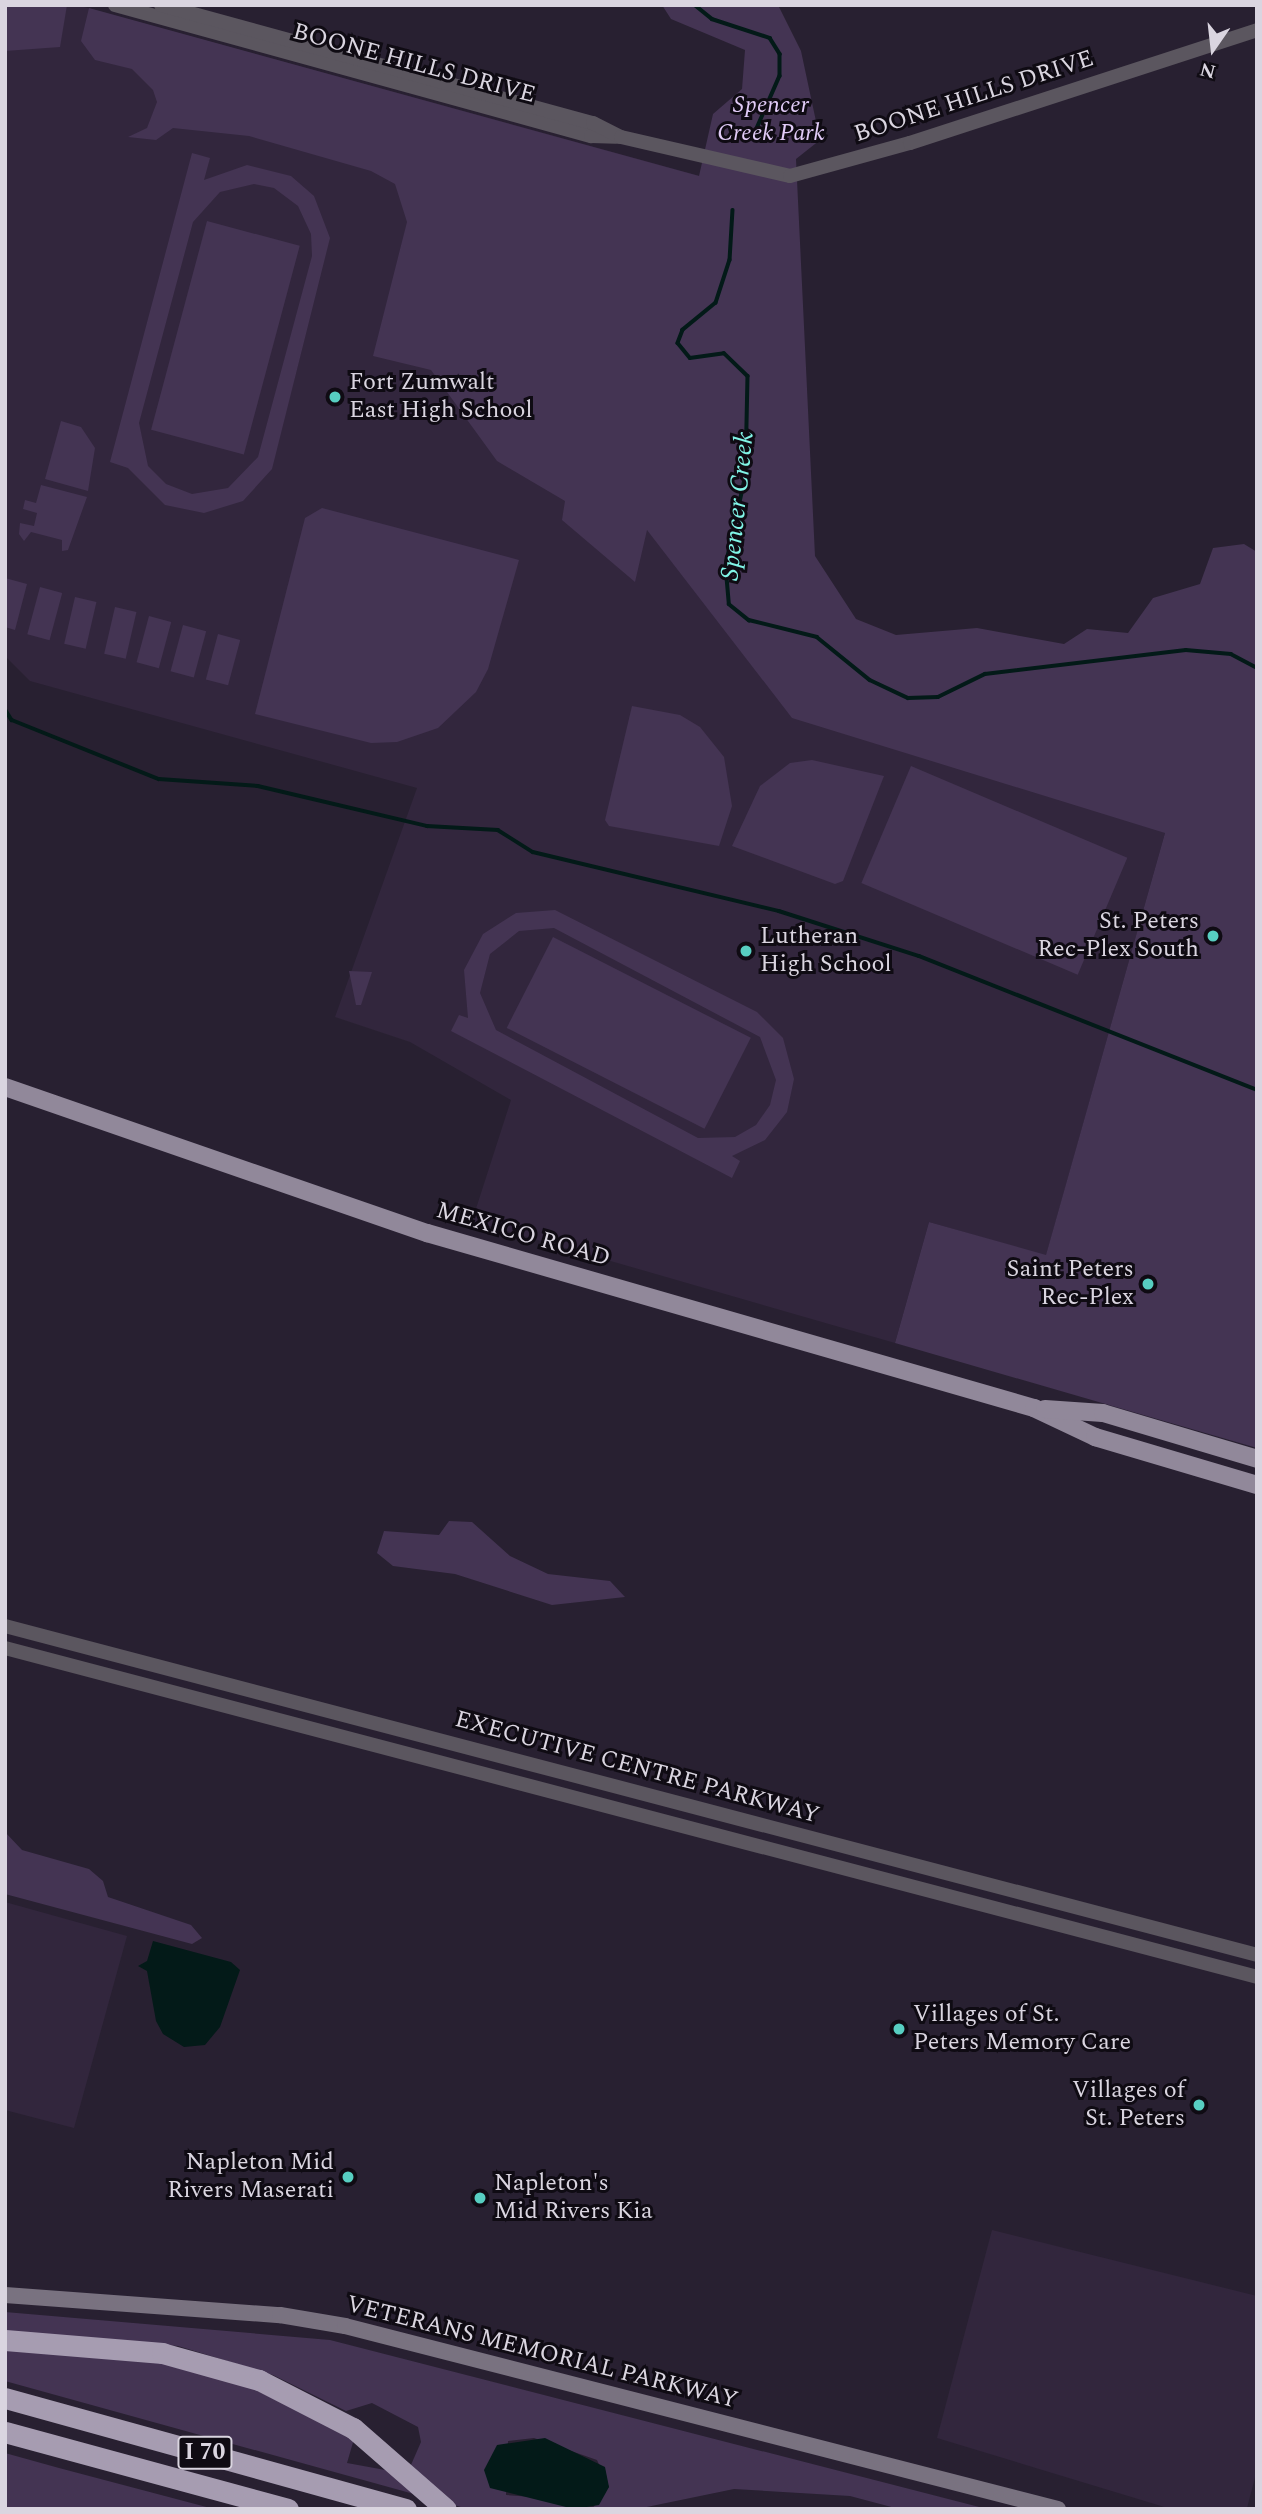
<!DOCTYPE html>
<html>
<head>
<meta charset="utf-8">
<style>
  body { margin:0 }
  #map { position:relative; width:1262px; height:2514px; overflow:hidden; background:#282031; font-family:Spectral,serif }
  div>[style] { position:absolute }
  .built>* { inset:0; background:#32263d }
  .green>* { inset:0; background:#443453; transform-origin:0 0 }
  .water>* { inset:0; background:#031a18 }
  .stream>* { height:3.5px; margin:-1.75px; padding:0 1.75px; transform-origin:1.75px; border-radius:1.75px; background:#031a18 }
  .tertiary>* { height:14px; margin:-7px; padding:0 7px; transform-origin:7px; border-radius:7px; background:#5b565f }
  .secondary>* { height:16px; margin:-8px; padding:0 8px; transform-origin:8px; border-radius:8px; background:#797280 }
  .primary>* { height:18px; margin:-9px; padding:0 9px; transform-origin:9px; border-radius:9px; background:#91889a }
  .motorway>* { height:21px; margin:-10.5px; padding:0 10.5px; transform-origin:10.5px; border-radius:10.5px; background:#a69cb1 }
  .dots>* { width:19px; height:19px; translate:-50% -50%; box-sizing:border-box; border:4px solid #0f0b13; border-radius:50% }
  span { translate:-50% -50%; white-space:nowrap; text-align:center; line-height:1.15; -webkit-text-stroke:6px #0f0b13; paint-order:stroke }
  .shield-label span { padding:2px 5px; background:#0f0b13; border:2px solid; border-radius:5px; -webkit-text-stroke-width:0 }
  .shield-label { font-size:23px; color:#dad5e0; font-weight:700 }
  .street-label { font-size:24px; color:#dad5e0 }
  .park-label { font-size:24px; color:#e1cbf7; font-style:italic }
  .poi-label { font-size:24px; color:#dad5e0 }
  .left { translate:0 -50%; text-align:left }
  .right { translate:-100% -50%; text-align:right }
  .water-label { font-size:26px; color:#81f5e7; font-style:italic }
  .frame { position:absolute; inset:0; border:7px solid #dad5e0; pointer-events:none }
  .north { position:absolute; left:1178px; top:14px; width:70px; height:70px; -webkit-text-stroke:5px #0f0b13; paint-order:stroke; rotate:194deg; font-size:19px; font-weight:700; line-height:28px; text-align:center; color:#dad5e0 }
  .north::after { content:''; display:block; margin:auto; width:24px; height:32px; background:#dad5e0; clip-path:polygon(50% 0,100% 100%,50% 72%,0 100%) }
</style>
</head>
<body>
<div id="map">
  <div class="built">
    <div style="clip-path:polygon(5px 5px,77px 5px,700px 176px,647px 530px,1165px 833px,1046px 1256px,929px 1222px,895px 1343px,472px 1221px,511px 1100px,410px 1042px,335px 1017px,417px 788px,30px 681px,5px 656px)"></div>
    <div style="clip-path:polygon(5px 1902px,127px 1936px,74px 2128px,5px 2110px)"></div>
    <div style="clip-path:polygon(992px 2230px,1257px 2296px,1257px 2470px,1247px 2508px,1171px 2509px,937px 2438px)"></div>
  </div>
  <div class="green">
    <div style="clip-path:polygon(5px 5px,67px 5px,60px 47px,5px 51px)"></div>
    <div style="clip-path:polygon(662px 5px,778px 5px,801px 51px,820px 140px,796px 159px,815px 556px,856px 619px,896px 635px,977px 628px,1064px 644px,1087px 629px,1128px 633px,1153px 598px,1200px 584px,1213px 548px,1244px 544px,1257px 552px,1257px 1448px,895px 1343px,929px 1222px,1046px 1255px,1165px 833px,792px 718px,647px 530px,635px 582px,562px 520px,565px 501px,497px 461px,431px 370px,373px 356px,407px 222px,395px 184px,371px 171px,249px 136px,173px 128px,156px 140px,128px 137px,147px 128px,157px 102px,153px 90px,132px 69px,95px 60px,81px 41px,89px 8px,699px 176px,713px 114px,742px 89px,745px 50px,671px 19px)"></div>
    <div style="clip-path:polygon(evenodd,192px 153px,210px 158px,204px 180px,247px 165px,291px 176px,314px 196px,330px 238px,272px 469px,243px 501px,204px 513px,165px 505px,128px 468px,110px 462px,192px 153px,254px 184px,274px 188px,298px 206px,311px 234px,312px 256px,258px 457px,228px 488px,192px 494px,166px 484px,148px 466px,139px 423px,193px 222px,220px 192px,254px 184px)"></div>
    <div style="left:207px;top:221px;width:96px;height:216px;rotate:15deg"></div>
    <div style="clip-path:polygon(61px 421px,81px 427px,95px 448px,88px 491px,45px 479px)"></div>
    <div style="clip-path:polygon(41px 485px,87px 497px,68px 550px,62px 551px,62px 540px,31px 532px,24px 541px,19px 534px,20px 523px,34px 526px,37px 513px,23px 509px,25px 500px,36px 503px)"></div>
    <div style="clip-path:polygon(322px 508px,519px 560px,488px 669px,476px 692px,438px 728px,397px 742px,371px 743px,255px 714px,305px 518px)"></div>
    <div style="clip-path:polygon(5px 578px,27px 584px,15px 630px,5px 627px)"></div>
    <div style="left:40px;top:587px;width:23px;height:49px;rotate:15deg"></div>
    <div style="left:75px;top:597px;width:22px;height:48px;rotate:13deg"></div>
    <div style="left:115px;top:607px;width:22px;height:48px;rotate:13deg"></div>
    <div style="left:149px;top:616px;width:23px;height:48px;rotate:15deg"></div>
    <div style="left:183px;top:625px;width:24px;height:48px;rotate:15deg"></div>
    <div style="left:218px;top:634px;width:23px;height:47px;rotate:15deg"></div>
    <div style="clip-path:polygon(632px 706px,680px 715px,700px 727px,724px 757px,732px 806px,719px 846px,609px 826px,605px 820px)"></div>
    <div style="clip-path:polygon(812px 760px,884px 776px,843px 881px,835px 884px,732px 846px,760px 786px,790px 763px)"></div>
    <div style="left:911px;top:766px;width:235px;height:127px;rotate:23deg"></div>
    <div style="clip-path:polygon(evenodd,555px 910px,757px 1012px,783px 1038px,794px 1079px,787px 1112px,765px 1140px,732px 1156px,740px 1161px,732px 1178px,451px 1031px,459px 1015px,468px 1018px,464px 970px,483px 934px,516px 913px,555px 910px,554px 928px,760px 1037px,776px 1080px,770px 1105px,756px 1125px,735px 1137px,698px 1138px,496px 1030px,480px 993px,490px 954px,519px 931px,554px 928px)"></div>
    <div style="left:553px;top:937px;width:222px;height:102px;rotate:27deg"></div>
    <div style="clip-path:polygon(349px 971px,372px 972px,361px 1005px,356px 1005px)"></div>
    <div style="clip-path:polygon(449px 1521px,472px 1522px,510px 1556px,548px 1574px,610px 1581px,625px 1597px,552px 1605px,455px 1574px,393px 1566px,377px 1553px,384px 1531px,439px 1535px)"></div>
    <div style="clip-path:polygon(5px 1832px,22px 1850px,89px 1869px,103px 1881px,108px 1897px,191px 1925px,202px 1938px,192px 1944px,5px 1894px)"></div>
    <div style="clip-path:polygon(5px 2312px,330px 2340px,987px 2509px,899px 2509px,850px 2496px,734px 2489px,637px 2509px,592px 2509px,609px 2487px,597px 2460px,534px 2438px,508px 2441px,506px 2495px,547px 2498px,574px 2509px,468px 2509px,5px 2381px,5px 2348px,133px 2357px,234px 2379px,354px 2439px,347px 2463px,407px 2474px,421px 2442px,418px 2427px,372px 2403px,346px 2411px,273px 2375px,178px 2346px,5px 2331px)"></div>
    <div style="clip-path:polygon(5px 2453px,59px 2468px,214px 2509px,5px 2509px)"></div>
  </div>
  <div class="water">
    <div style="clip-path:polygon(153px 1941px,231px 1962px,240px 1970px,220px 2027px,205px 2045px,184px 2047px,163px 2034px,156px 2021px,147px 1971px,138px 1966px,147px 1961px)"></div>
    <div style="clip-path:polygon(545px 2438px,605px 2467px,609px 2487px,599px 2505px,574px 2509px,490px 2488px,484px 2470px,497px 2445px)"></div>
  </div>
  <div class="stream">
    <div style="left:695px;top:5px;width:22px;rotate:39deg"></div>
    <div style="left:712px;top:19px;width:61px;rotate:18.1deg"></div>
    <div style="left:770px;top:38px;width:19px;rotate:58deg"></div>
    <div style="left:780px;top:54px;width:22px;rotate:90deg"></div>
    <div style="left:780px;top:76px;width:60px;rotate:113.6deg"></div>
    <div style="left:733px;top:210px;width:50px;rotate:93.4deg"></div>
    <div style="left:730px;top:260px;width:45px;rotate:108deg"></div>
    <div style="left:716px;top:303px;width:43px;rotate:140.7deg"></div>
    <div style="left:683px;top:330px;width:14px;rotate:111deg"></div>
    <div style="left:678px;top:343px;width:19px;rotate:51deg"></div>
    <div style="left:690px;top:358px;width:34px;rotate:-8deg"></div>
    <div style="left:724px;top:353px;width:33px;rotate:44deg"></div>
    <div style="left:748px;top:376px;width:99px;rotate:91.2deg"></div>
    <div style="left:746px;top:475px;width:93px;rotate:102.4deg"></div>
    <div style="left:726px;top:566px;width:38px;rotate:85deg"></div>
    <div style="left:729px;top:604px;width:26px;rotate:39deg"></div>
    <div style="left:749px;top:620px;width:70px;rotate:14deg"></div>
    <div style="left:817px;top:637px;width:68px;rotate:39.1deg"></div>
    <div style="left:870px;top:680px;width:42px;rotate:25.3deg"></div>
    <div style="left:908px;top:698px;width:30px;rotate:-2deg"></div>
    <div style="left:938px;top:697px;width:52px;rotate:-26.1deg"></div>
    <div style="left:985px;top:674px;width:202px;rotate:-6.8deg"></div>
    <div style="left:1186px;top:650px;width:45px;rotate:5.1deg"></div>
    <div style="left:1231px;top:654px;width:30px;rotate:28deg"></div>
    <div style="left:5px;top:709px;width:13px;rotate:58deg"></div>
    <div style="left:12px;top:720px;width:158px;rotate:21.9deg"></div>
    <div style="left:159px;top:779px;width:99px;rotate:4deg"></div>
    <div style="left:258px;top:786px;width:174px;rotate:13.3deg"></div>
    <div style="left:427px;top:826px;width:71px;rotate:3.2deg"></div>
    <div style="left:498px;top:830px;width:41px;rotate:32.2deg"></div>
    <div style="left:533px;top:852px;width:253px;rotate:13.5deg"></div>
    <div style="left:779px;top:911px;width:147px;rotate:17.8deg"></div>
    <div style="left:919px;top:956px;width:364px;rotate:21.6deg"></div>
  </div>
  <div class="tertiary">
    <div style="left:115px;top:5px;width:494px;rotate:15.4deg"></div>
    <div style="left:591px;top:136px;width:25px;rotate:2deg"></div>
    <div style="left:161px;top:5px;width:448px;rotate:15.3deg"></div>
    <div style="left:593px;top:123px;width:31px;rotate:27deg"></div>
    <div style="left:621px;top:137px;width:173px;rotate:13deg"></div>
    <div style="left:790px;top:176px;width:124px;rotate:-15.4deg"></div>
    <div style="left:910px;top:143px;width:365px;rotate:-18deg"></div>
    <div style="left:5px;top:1626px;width:1295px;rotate:14.72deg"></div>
    <div style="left:5px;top:1648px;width:1295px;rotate:14.72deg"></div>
  </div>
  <div class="secondary">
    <div style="left:5px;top:2295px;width:276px;rotate:4.2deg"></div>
    <div style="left:280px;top:2315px;width:66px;rotate:9.6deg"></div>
    <div style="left:345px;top:2326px;width:736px;rotate:14.39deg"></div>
  </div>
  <div class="primary">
    <div style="left:5px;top:1087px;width:447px;rotate:19.1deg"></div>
    <div style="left:427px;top:1233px;width:632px;rotate:16.08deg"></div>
    <div style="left:1034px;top:1408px;width:68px;rotate:25.4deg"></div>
    <div style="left:1095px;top:1437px;width:169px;rotate:16.5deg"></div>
    <div style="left:1045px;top:1409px;width:58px;rotate:3.9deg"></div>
    <div style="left:1103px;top:1413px;width:161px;rotate:16.6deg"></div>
  </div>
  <div class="motorway">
    <div style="left:5px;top:2340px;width:158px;rotate:4.7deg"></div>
    <div style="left:162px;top:2353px;width:101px;rotate:15.6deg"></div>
    <div style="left:259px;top:2380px;width:106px;rotate:27.1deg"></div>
    <div style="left:353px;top:2428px;width:123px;rotate:41.1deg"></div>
    <div style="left:5px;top:2398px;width:416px;rotate:15.5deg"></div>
    <div style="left:5px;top:2432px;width:293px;rotate:15.2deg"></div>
  </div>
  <div class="dots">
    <div style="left:335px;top:397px;background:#57cec1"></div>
    <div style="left:1213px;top:936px;background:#57cec1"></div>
    <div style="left:746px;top:951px;background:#57cec1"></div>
    <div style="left:1148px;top:1284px;background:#57cec1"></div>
    <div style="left:899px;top:2029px;background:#57cec1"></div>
    <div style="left:1199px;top:2105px;background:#57cec1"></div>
    <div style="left:348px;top:2177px;background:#57cec1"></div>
    <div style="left:480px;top:2198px;background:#57cec1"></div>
  </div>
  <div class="shield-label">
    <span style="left:205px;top:2453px">I 70</span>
  </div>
  <div class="street-label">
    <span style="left:414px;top:64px;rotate:15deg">BOONE HILLS DRIVE</span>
    <span style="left:974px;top:97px;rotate:-18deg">BOONE HILLS DRIVE</span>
    <span style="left:523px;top:1235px;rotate:16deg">MEXICO ROAD</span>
    <span style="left:637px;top:1768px;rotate:15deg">EXECUTIVE CENTRE PARKWAY</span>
    <span style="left:542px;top:2353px;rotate:14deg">VETERANS MEMORIAL PARKWAY</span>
  </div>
  <div class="park-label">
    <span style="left:771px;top:120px">Spencer<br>Creek Park</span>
  </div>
  <div class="poi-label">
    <span class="left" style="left:349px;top:397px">Fort Zumwalt<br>East High School</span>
    <span class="right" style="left:1199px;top:936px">St. Peters<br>Rec-Plex South</span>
    <span class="left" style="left:760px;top:951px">Lutheran<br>High School</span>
    <span class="right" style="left:1134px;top:1284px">Saint Peters<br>Rec-Plex</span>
    <span class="left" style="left:913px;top:2029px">Villages of St.<br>Peters Memory Care</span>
    <span class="right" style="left:1185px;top:2105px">Villages of<br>St. Peters</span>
    <span class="right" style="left:334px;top:2177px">Napleton Mid<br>Rivers Maserati</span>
    <span class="left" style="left:494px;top:2198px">Napleton's<br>Mid Rivers Kia</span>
  </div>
  <div class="water-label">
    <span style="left:738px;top:506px;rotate:-84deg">Spencer Creek</span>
  </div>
  <div class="frame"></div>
  <div class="north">N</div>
</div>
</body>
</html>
